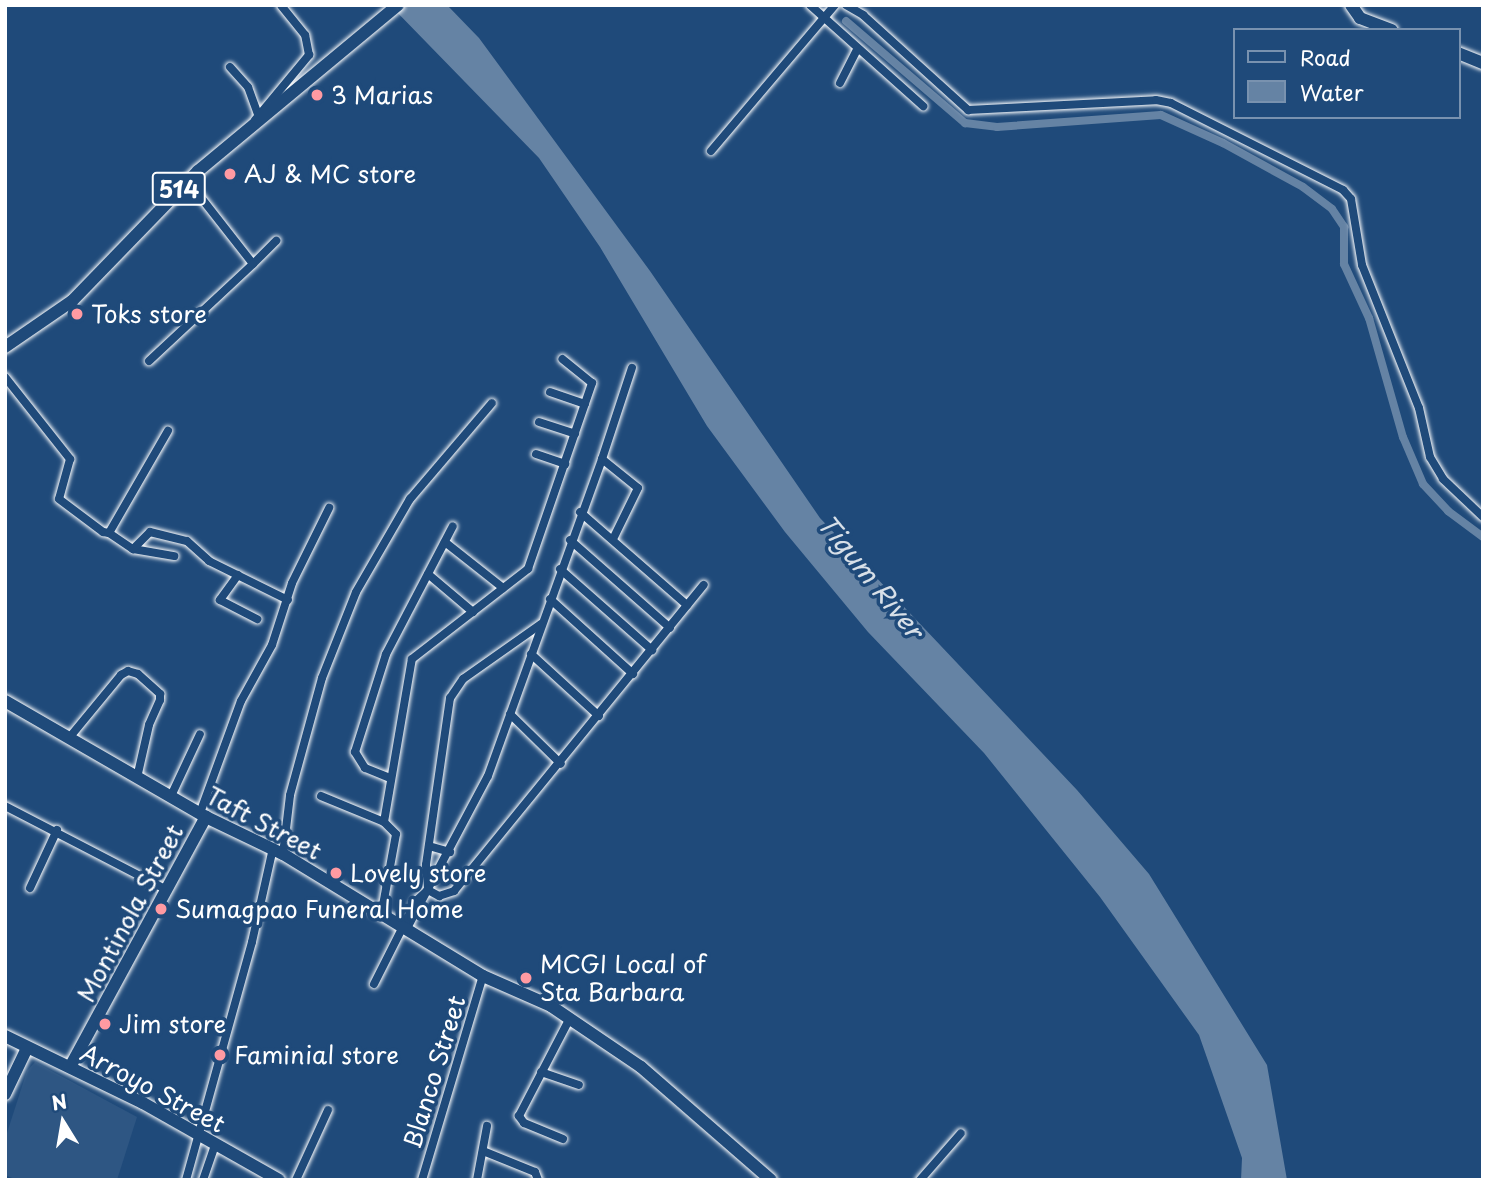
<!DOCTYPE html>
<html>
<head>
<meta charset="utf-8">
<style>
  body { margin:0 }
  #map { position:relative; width:1488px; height:1185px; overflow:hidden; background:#1f4a7a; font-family:"Playpen Sans",sans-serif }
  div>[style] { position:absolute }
  .built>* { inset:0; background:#2e5683 }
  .water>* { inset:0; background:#6583a4 }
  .canal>* { height:8px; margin:-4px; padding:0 4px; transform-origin:4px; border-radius:4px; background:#6583a4 }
  .roads { filter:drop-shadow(0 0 2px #fff) drop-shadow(0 0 2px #fff) }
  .street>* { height:8px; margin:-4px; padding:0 4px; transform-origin:4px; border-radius:4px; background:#1f4a7a }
  .secondary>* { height:12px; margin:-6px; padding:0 6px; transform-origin:6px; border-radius:6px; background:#1f4a7a }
  .primary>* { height:12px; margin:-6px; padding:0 6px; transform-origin:6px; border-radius:6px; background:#1f4a7a }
  .dots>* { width:19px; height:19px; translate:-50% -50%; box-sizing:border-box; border:4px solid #1f4a7a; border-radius:50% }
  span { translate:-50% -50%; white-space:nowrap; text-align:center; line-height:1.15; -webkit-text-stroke:7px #1f4a7a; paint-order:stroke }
  .shield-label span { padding:2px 5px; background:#1f4a7a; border:2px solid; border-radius:5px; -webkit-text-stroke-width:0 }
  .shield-label { font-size:23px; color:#fff; font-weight:700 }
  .poi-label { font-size:24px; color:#fff }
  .left { translate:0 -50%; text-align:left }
  .street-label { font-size:24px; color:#fff }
  .water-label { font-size:26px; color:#d8e0e8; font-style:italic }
  .frame { position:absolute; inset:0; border:7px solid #fff; pointer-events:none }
  .legend { position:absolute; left:1233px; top:28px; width:228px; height:91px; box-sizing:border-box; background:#1f4a7a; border:2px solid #7992af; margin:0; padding:9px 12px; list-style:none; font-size:21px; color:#fff }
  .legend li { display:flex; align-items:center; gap:14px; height:35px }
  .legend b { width:35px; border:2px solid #7992af }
  .north { position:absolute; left:28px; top:1087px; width:70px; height:70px; -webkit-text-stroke:5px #1f4a7a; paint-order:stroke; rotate:349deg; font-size:19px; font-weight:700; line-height:28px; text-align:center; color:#fff }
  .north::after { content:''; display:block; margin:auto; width:24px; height:32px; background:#fff; clip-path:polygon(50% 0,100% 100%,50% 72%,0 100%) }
</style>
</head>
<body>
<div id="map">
  <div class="built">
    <div style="clip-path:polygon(35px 1062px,137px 1117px,117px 1180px,17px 1180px,5px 1175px,5px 1139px,27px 1071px)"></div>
  </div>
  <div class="water">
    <div style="clip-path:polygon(390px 5px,447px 5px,479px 38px,650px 271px,820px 518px,1077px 790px,1149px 874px,1267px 1065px,1287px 1180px,1241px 1180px,1242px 1158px,1199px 1035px,1100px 897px,984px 753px,868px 632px,785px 532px,707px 426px,600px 247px,539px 158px)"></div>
  </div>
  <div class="canal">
    <div style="left:846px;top:21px;width:157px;rotate:40.6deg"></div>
    <div style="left:965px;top:123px;width:32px;rotate:7deg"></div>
    <div style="left:997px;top:127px;width:164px;rotate:-4.2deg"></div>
    <div style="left:1161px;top:115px;width:68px;rotate:24.3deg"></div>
    <div style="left:1223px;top:143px;width:91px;rotate:28.8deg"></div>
    <div style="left:1303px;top:187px;width:36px;rotate:37deg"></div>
    <div style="left:1332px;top:209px;width:22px;rotate:56deg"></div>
    <div style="left:1344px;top:227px;width:37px;rotate:90deg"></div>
    <div style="left:1344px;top:264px;width:60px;rotate:65.2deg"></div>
    <div style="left:1369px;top:318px;width:124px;rotate:74.1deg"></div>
    <div style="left:1403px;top:437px;width:51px;rotate:66.9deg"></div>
    <div style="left:1423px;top:484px;width:37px;rotate:47deg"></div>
    <div style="left:1448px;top:511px;width:44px;rotate:36.6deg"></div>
  </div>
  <div class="roads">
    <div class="street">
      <div style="left:810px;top:5px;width:152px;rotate:41.8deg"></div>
      <div style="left:846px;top:5px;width:20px;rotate:30deg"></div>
      <div style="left:863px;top:15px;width:142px;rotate:42.1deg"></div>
      <div style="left:968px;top:110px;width:188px;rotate:-3deg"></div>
      <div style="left:1156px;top:100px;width:15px;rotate:11deg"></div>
      <div style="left:1171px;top:103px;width:193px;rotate:26.8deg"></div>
      <div style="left:1343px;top:190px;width:12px;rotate:48deg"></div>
      <div style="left:1351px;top:199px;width:67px;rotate:80.5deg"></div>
      <div style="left:1362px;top:265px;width:154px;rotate:68.3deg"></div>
      <div style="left:1419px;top:408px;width:50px;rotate:77.3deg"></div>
      <div style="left:1430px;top:457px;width:26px;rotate:59deg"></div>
      <div style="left:1443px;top:479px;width:55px;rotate:43.5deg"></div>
      <div style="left:230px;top:67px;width:27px;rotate:48deg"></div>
      <div style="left:248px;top:87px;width:29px;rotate:70deg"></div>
      <div style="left:840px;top:83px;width:38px;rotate:-63deg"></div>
      <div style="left:255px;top:120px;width:85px;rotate:-50.3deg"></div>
      <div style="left:309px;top:55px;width:20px;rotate:-101deg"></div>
      <div style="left:305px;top:35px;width:38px;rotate:-129deg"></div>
      <div style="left:711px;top:151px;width:192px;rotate:-49.7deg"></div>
      <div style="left:188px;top:181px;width:105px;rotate:51.9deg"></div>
      <div style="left:253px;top:264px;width:33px;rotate:-45deg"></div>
      <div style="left:149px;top:361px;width:142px;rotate:-43deg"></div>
      <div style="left:5px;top:377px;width:105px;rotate:51.6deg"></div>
      <div style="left:70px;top:459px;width:41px;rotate:105.4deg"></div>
      <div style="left:59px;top:499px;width:55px;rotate:36.9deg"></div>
      <div style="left:103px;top:532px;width:6px;rotate:9deg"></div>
      <div style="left:109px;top:533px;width:118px;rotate:-60deg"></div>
      <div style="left:550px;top:392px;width:37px;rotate:19deg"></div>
      <div style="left:539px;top:422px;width:38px;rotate:18deg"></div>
      <div style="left:536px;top:454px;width:31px;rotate:19deg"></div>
      <div style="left:602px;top:459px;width:96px;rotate:-71.8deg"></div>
      <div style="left:580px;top:512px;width:142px;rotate:41deg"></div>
      <div style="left:109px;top:533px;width:29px;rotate:34deg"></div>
      <div style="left:133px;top:549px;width:42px;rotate:9.7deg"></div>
      <div style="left:570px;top:540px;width:133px;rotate:41.3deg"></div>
      <div style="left:445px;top:542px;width:74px;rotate:38.4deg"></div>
      <div style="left:133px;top:549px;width:24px;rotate:-45deg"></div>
      <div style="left:150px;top:532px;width:38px;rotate:14deg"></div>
      <div style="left:187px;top:541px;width:30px;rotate:42deg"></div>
      <div style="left:209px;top:561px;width:88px;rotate:26.3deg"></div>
      <div style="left:560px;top:569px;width:123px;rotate:41.4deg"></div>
      <div style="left:428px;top:574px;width:59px;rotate:40.2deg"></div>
      <div style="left:238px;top:575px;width:31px;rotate:126deg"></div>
      <div style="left:220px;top:600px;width:42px;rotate:27.2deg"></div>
      <div style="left:550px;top:599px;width:112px;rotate:42.1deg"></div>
      <div style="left:541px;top:624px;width:95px;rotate:144.8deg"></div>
      <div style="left:463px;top:679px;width:23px;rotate:124deg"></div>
      <div style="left:450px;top:698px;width:169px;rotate:98.2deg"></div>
      <div style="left:426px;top:865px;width:25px;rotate:85deg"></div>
      <div style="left:428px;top:890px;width:13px;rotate:29deg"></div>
      <div style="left:439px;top:896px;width:16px;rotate:-18deg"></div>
      <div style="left:454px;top:891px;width:395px;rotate:-50.8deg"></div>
      <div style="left:531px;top:654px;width:92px;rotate:42.4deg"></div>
      <div style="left:510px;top:714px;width:71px;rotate:44.4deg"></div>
      <div style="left:69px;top:738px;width:82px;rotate:-50.5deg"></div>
      <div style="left:121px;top:675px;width:8px;rotate:-30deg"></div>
      <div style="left:128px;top:671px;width:10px;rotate:17deg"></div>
      <div style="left:138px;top:674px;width:30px;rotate:42deg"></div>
      <div style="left:160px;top:694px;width:6px;rotate:90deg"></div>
      <div style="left:160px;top:700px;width:27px;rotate:114deg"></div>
      <div style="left:149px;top:725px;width:54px;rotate:102.8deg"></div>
      <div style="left:390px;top:778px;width:27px;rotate:-158deg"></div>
      <div style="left:365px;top:768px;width:19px;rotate:-122deg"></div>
      <div style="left:355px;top:752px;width:103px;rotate:-72.4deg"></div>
      <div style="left:386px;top:654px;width:144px;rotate:-62.4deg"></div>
      <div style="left:171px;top:796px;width:68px;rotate:-64.9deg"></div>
      <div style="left:321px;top:796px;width:68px;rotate:22.4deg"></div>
      <div style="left:5px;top:806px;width:182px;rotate:27.4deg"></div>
      <div style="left:200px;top:813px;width:119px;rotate:-69.9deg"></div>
      <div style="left:241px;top:701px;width:64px;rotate:-61deg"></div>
      <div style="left:272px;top:645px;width:65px;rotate:-72.1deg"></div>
      <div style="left:292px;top:583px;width:84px;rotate:-63.7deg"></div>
      <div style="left:429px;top:846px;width:22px;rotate:16deg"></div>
      <div style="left:283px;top:854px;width:59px;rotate:-83.2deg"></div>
      <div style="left:290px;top:795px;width:121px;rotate:-74.7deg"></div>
      <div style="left:322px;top:678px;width:92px;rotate:-68.4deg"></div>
      <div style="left:356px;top:592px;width:108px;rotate:-59.9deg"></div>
      <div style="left:410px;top:499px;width:126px;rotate:-49.5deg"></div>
      <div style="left:30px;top:888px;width:64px;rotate:-65deg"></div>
      <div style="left:381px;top:916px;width:83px;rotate:-79.6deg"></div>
      <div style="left:396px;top:834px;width:17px;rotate:-135deg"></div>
      <div style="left:384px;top:822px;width:165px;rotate:-80.3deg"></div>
      <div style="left:412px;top:659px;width:147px;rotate:-37.8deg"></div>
      <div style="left:528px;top:569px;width:197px;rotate:-71deg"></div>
      <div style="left:592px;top:383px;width:38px;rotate:-141deg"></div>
      <div style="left:406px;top:930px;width:174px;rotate:-62deg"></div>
      <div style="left:488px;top:776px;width:337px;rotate:-70.2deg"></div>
      <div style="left:602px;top:459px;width:46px;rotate:38.9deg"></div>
      <div style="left:638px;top:488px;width:57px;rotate:116.1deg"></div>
      <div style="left:374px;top:984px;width:93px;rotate:-63.2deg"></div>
      <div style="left:416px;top:901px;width:16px;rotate:-43deg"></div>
      <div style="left:541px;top:1072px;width:40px;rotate:18.9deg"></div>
      <div style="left:563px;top:1139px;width:42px;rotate:-157.7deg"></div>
      <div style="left:524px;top:1123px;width:9px;rotate:-126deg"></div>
      <div style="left:519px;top:1116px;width:110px;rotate:-62.5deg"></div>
      <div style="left:483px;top:1151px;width:56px;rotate:22deg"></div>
      <div style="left:535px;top:1172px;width:9px;rotate:69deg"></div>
      <div style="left:186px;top:1180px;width:247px;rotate:-74.5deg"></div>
      <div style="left:252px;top:942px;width:96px;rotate:-77.4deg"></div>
      <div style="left:203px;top:1180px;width:37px;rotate:-71deg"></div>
      <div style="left:296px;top:1180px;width:77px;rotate:-65.4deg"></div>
      <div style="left:422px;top:1180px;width:213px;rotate:-73.4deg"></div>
      <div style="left:477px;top:1180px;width:55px;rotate:-79.5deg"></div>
      <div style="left:920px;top:1180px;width:62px;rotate:-48.9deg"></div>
    </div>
    <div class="secondary">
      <div style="left:1351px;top:5px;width:16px;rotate:55deg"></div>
      <div style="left:1360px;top:18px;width:34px;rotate:21deg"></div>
      <div style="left:1458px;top:53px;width:27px;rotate:22deg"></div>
      <div style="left:5px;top:701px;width:232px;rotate:30deg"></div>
      <div style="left:206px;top:817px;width:85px;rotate:25.7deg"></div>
      <div style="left:283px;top:854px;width:234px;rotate:31.4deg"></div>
      <div style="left:483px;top:976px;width:74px;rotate:23.8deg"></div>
      <div style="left:551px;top:1006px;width:109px;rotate:34.1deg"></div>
      <div style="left:641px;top:1067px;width:172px;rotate:41deg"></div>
      <div style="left:5px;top:1036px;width:153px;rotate:25.9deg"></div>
      <div style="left:143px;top:1103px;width:156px;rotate:29.5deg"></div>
      <div style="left:70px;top:1067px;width:285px;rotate:-61.5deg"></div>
      <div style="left:5px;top:1094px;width:51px;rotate:-64.4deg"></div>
    </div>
    <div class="primary">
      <div style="left:5px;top:347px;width:81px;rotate:-34.5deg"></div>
      <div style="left:72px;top:301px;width:181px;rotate:-45.9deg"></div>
      <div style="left:198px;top:171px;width:260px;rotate:-39.7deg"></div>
    </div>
  </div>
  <div class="dots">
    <div style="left:317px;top:95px;background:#ff9aa2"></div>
    <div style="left:230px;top:174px;background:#ff9aa2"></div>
    <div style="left:77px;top:314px;background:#ff9aa2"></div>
    <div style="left:336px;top:873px;background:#ff9aa2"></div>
    <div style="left:161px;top:909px;background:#ff9aa2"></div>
    <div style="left:526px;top:978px;background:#ff9aa2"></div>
    <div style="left:105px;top:1024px;background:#ff9aa2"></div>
    <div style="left:220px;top:1055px;background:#ff9aa2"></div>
  </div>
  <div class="shield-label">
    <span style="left:179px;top:189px">514</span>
  </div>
  <div class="poi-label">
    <span class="left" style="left:331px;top:95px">3 Marias</span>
    <span class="left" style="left:244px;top:174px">AJ &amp; MC store</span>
    <span class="left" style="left:91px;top:314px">Toks store</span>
    <span class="left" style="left:350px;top:873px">Lovely store</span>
    <span class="left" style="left:175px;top:909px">Sumagpao Funeral Home</span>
    <span class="left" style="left:540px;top:978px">MCGI Local of<br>Sta Barbara</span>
    <span class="left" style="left:119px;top:1024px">Jim store</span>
    <span class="left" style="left:234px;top:1055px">Faminial store</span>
  </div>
  <div class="street-label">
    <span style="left:264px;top:823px;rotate:28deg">Taft Street</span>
    <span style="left:130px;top:913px;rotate:-62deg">Montinola Street</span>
    <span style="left:434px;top:1072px;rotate:-73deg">Blanco Street</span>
    <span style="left:153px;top:1088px;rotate:28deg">Arroyo Street</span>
  </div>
  <div class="water-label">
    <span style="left:871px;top:576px;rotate:51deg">Tigum River</span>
  </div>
  <div class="frame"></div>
  <ul class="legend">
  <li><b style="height:9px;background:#1f4a7a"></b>Road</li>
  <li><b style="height:19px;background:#6583a4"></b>Water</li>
  </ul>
  <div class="north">N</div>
</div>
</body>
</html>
